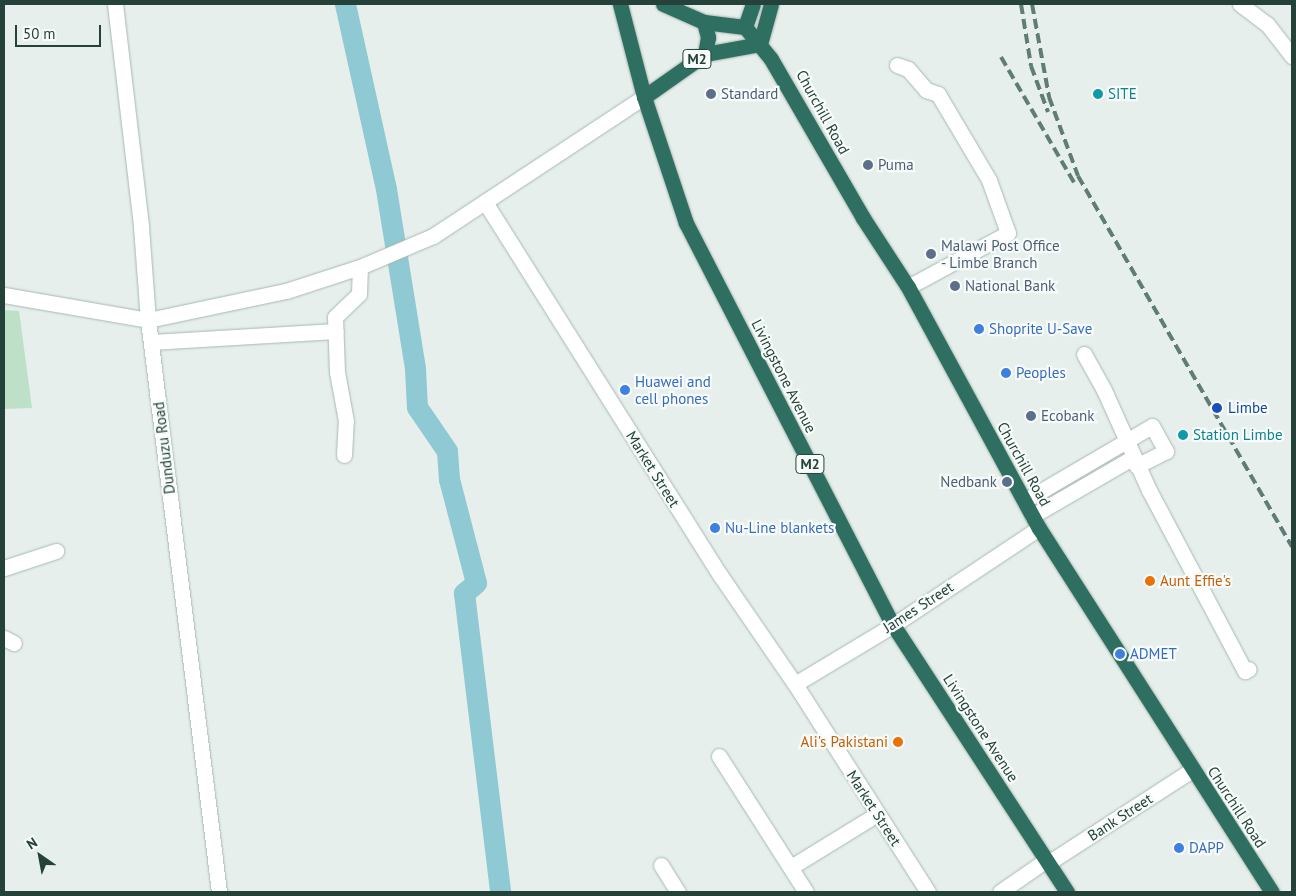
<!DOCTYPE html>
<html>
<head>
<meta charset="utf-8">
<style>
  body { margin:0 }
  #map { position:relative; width:1296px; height:896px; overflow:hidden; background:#e6efeb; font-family:"PT Sans",sans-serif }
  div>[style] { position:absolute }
  .green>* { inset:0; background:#bfe0c8 }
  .river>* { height:21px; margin:-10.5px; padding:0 10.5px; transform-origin:10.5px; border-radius:10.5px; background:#8ec9d4 }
  .roads { filter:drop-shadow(0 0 1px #a8b8b2) drop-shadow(0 0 1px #a8b8b2) }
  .minor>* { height:15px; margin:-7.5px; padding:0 7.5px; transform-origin:7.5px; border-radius:7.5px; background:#fff }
  .highway>* { height:15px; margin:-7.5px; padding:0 7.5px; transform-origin:7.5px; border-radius:7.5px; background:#2f6f62 }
  .rail>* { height:4px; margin-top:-2px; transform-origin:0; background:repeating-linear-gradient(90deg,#5f7d75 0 10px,transparent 0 15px) }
  .dots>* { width:14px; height:14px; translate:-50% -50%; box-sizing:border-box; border:2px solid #f7fbf9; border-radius:50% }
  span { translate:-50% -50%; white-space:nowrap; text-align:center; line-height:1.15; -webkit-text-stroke:4.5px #f7fbf9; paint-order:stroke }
  .shield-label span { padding:1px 4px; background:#f7fbf9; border:1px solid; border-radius:4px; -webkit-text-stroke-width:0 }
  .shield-label { font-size:14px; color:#24423a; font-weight:700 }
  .service-label { font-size:15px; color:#4e5e75 }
  .left { translate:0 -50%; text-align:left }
  .right { translate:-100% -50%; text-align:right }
  .culture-label { font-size:15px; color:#0d838f }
  .street-label { font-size:15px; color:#24423a }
  .shop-label { font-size:15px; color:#366cbe }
  .transit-label { font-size:15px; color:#164399 }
  .food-label { font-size:15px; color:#c56008 }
  .frame { position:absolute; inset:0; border:5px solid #24423a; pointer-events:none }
  .north { position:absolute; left:15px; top:831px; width:50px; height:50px; -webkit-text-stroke:4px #f7fbf9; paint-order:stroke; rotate:327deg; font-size:14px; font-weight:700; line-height:20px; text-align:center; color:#24423a }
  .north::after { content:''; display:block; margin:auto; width:18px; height:22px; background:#24423a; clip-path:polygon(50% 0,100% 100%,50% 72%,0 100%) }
  .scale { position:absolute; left:15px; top:25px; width:86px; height:22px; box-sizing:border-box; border:2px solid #24423a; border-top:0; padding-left:6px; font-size:15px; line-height:18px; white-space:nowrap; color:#24423a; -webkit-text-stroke:4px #f7fbf9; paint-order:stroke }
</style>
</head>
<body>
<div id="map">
  <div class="green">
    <div style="clip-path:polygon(4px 310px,19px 311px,32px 408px,4px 409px)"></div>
  </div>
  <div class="river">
    <div style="left:345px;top:4px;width:189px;rotate:77.5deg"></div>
    <div style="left:386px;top:189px;width:182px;rotate:80.8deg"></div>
    <div style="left:415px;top:369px;width:38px;rotate:87deg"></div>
    <div style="left:417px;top:407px;width:53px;rotate:55.7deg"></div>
    <div style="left:447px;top:451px;width:28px;rotate:86deg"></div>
    <div style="left:449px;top:479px;width:107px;rotate:75.4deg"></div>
    <div style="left:476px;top:583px;width:16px;rotate:140deg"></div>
    <div style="left:464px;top:593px;width:301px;rotate:83.1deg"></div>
  </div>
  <div class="roads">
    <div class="minor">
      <div style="left:115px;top:4px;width:225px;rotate:83.3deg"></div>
      <div style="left:141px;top:227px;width:93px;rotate:85.7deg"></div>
      <div style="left:148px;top:320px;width:576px;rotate:82.92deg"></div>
      <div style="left:1240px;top:4px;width:34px;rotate:37deg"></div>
      <div style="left:1267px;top:24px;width:41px;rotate:52deg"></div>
      <div style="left:897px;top:65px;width:12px;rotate:20deg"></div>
      <div style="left:908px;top:69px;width:28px;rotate:49deg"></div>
      <div style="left:926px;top:90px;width:13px;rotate:18deg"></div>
      <div style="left:938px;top:94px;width:100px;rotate:59.3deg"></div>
      <div style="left:989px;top:180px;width:56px;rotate:70.3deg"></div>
      <div style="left:1008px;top:233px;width:114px;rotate:151.6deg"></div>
      <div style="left:485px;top:202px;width:441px;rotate:57.8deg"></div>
      <div style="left:720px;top:575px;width:132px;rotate:55.5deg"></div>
      <div style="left:795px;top:684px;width:247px;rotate:57.4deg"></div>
      <div style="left:4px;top:295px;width:146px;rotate:9.8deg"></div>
      <div style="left:148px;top:320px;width:141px;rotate:-11.9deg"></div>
      <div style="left:286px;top:291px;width:78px;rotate:-18deg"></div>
      <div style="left:360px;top:267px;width:79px;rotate:-23deg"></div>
      <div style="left:433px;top:236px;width:253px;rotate:-33.4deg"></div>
      <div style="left:151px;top:342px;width:185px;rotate:-3.4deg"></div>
      <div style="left:1084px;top:354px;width:41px;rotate:60.9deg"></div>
      <div style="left:1104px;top:390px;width:110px;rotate:65.8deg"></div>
      <div style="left:1149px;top:490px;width:205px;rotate:62.1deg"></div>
      <div style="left:1245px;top:671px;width:4px;rotate:-27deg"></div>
      <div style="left:344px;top:455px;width:34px;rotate:-87deg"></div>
      <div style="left:346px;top:421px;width:50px;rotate:-100.4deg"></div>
      <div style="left:337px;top:372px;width:55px;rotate:-92.1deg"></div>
      <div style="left:335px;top:317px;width:33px;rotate:-44deg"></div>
      <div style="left:359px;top:294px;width:27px;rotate:-88deg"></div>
      <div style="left:1024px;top:501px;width:148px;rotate:-30.4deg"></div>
      <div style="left:1152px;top:426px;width:29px;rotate:61deg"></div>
      <div style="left:1166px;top:451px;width:33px;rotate:153deg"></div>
      <div style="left:1032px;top:516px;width:116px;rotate:-30.1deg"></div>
      <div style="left:4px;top:568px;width:55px;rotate:-18.1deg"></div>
      <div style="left:4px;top:638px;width:11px;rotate:27deg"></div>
      <div style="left:795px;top:684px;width:114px;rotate:-31deg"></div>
      <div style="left:893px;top:625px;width:175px;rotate:-33.6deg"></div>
      <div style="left:719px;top:756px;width:161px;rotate:57.4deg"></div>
      <div style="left:1048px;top:863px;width:171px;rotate:-32.9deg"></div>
      <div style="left:661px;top:865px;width:32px;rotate:58deg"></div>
      <div style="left:791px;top:867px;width:101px;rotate:-31.6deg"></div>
      <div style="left:1000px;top:892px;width:56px;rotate:-34.8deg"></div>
    </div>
    <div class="highway">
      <div style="left:620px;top:4px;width:96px;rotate:75.5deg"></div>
      <div style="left:644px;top:97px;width:133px;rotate:71.6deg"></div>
      <div style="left:686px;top:223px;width:452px;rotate:62.8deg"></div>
      <div style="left:893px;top:625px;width:319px;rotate:56.9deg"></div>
      <div style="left:663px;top:4px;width:45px;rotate:23.7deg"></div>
      <div style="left:704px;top:22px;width:41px;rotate:7deg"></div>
      <div style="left:745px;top:27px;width:41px;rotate:50.9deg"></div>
      <div style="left:771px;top:59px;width:184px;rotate:59.9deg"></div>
      <div style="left:863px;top:218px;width:82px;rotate:56.9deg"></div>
      <div style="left:908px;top:287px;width:274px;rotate:61.5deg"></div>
      <div style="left:1039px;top:528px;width:432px;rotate:57.4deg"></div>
      <div style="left:704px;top:22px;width:16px;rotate:75deg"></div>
      <div style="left:708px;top:37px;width:17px;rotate:100deg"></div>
      <div style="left:745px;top:27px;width:24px;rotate:-71deg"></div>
      <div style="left:760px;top:44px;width:41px;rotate:-74.6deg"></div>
      <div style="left:644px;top:97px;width:75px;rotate:-35.2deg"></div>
      <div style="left:705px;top:54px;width:56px;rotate:-10.3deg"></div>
    </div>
  </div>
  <div class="rail">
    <div style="left:1021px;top:4px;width:63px;rotate:80.8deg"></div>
    <div style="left:1031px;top:66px;width:49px;rotate:69.7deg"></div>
    <div style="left:1032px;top:4px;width:95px;rotate:79.6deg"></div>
    <div style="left:1049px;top:97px;width:84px;rotate:69.8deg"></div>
    <div style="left:1078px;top:176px;width:428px;rotate:60deg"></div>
    <div style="left:1001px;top:57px;width:147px;rotate:59.8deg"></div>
  </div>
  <div class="dots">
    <div style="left:711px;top:94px;background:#5c6f8a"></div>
    <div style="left:1098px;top:94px;background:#0f9aa8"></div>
    <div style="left:868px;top:165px;background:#5c6f8a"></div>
    <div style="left:931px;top:254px;background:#5c6f8a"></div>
    <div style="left:955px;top:286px;background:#5c6f8a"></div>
    <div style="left:979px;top:329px;background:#3f7fe0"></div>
    <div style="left:1006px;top:373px;background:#3f7fe0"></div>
    <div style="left:625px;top:390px;background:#3f7fe0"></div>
    <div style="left:1217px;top:408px;background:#1a4fb4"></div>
    <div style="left:1031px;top:416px;background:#5c6f8a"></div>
    <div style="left:1183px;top:435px;background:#0f9aa8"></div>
    <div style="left:1007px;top:482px;background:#5c6f8a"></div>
    <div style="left:715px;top:528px;background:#3f7fe0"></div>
    <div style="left:1150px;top:581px;background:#e8710a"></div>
    <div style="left:1120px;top:654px;background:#3f7fe0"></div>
    <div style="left:898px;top:742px;background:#e8710a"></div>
    <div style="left:1179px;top:848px;background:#3f7fe0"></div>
  </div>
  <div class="shield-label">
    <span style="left:697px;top:59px">M2</span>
    <span style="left:810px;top:464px">M2</span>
  </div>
  <div class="service-label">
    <span class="left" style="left:721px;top:94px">Standard</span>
    <span class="left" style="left:878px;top:165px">Puma</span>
    <span class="left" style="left:941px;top:254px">Malawi Post Office<br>- Limbe Branch</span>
    <span class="left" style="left:965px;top:286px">National Bank</span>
    <span class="left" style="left:1041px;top:416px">Ecobank</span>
    <span class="right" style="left:997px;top:482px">Nedbank</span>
  </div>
  <div class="culture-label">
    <span class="left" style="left:1108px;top:94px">SITE</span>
    <span class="left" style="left:1193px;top:435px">Station Limbe</span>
  </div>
  <div class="street-label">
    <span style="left:823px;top:112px;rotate:61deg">Churchill Road</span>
    <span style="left:784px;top:376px;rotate:63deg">Livingstone Avenue</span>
    <span style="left:164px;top:448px;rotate:-97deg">Dunduzu Road</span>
    <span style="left:1024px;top:464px;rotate:61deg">Churchill Road</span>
    <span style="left:653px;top:469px;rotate:58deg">Market Street</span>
    <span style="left:918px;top:607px;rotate:-33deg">James Street</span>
    <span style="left:981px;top:728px;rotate:57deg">Livingstone Avenue</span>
    <span style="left:1237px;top:807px;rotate:57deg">Churchill Road</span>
    <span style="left:874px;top:808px;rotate:57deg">Market Street</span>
    <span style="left:1120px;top:817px;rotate:-33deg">Bank Street</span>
  </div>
  <div class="shop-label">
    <span class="left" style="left:989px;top:329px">Shoprite U-Save</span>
    <span class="left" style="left:1016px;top:373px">Peoples</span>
    <span class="left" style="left:635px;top:390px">Huawei and<br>cell phones</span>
    <span class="left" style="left:725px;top:528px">Nu-Line blankets</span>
    <span class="left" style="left:1130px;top:654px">ADMET</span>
    <span class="left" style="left:1189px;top:848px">DAPP</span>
  </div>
  <div class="transit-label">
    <span class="left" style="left:1228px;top:408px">Limbe</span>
  </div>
  <div class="food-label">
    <span class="left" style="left:1160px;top:581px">Aunt Effie's</span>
    <span class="right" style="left:888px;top:742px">Ali's Pakistani</span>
  </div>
  <div class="frame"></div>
  <div class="north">N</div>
  <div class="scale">50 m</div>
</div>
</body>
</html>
